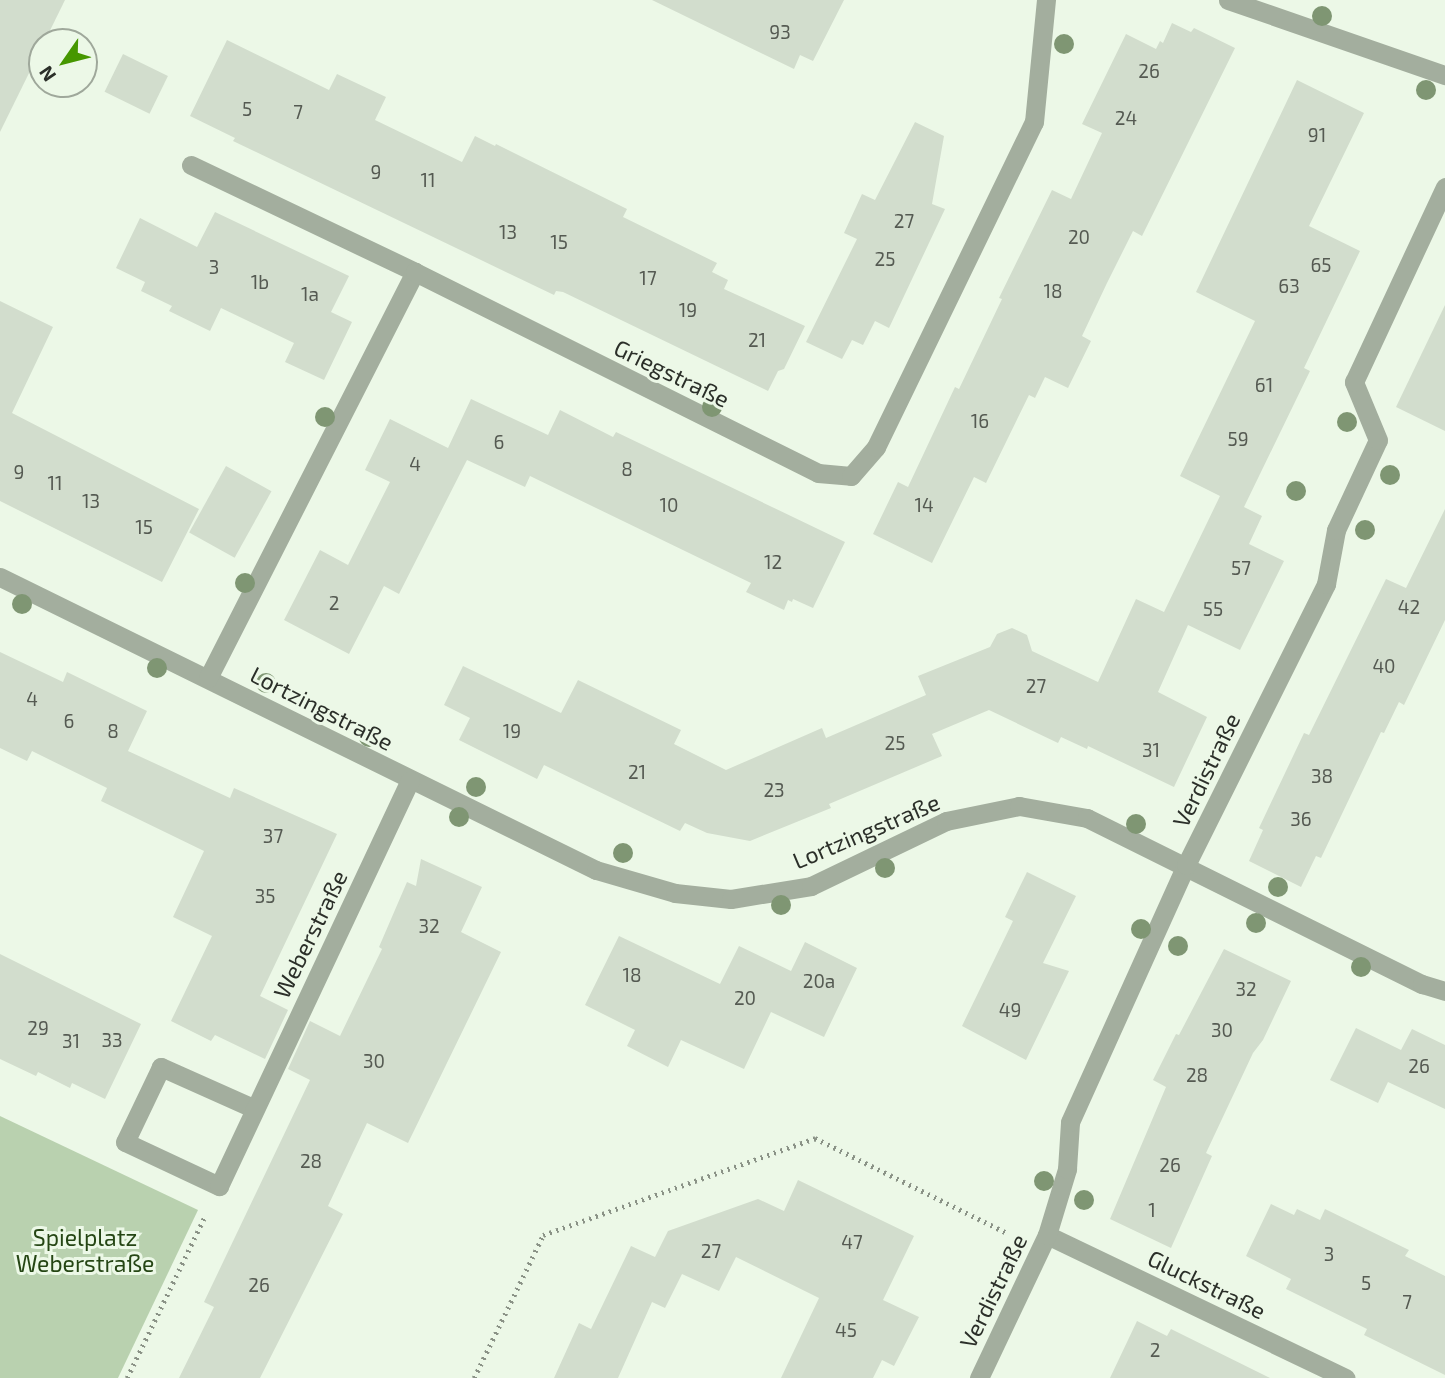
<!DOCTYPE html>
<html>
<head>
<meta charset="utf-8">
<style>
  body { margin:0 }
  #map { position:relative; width:1445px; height:1378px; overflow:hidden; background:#ecf8e7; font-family:"Exo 2",sans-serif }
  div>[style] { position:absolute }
  .green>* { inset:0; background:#b9d1af }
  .building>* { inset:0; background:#d2ddcd; transform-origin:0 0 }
  .path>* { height:4.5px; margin-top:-2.25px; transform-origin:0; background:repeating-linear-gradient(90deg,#8a9286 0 2px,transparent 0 7px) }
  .service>* { height:19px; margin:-9.5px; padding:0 9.5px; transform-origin:9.5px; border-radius:9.5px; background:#a3ae9e }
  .minor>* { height:19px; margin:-9.5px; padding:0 9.5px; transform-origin:9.5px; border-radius:9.5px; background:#a3ae9e }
  .trees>* { width:20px; height:20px; margin:-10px; border-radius:50%; background:#7f9673 }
  span { translate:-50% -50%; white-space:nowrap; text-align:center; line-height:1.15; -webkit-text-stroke:6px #ecf8e7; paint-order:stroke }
  .number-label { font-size:19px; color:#555a52 }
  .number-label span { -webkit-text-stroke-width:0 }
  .street-label { font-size:23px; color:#2b2f29 }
  .park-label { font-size:23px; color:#254614 }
  .north { position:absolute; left:28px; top:28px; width:70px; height:70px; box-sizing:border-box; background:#ecf8e7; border:2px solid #9fa89b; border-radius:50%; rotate:235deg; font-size:19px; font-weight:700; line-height:28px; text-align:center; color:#2b2f29 }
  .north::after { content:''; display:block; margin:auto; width:24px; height:32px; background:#469700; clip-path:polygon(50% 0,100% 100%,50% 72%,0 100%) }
</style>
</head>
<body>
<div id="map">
  <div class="green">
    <div style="clip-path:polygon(0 1116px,198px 1210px,118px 1378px,0 1378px)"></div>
  </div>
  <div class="building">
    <div style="clip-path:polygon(0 0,65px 0,0 132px)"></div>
    <div style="clip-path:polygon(652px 0,844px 0,813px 61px,800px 55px,794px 69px)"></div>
    <div style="clip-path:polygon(1172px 23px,1191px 32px,1194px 28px,1235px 48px,1142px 236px,1133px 231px,1107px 283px,1082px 336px,1091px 341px,1068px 388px,1045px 377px,1035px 398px,1029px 395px,986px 483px,974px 477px,932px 563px,873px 534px,898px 482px,908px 487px,955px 387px,959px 389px,1002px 299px,999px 298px,1052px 190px,1071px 199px,1102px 133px,1082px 124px,1126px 34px,1156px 49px,1160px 41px,1163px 43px)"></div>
    <div style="clip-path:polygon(227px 40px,329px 90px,337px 74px,386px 97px,375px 120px,462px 162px,475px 136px,495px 146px,496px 144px,627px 209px,623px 217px,717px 263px,712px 272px,728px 280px,724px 289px,805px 326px,784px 369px,778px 371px,768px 391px,563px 292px,556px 291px,554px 295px,233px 141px,235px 138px,190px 116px)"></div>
    <div style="left:123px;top:54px;width:50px;height:42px;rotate:26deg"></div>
    <div style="clip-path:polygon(1297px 80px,1364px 113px,1309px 226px,1360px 251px,1304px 368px,1310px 371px,1244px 507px,1262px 516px,1249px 544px,1284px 561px,1240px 650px,1188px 625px,1158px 692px,1207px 717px,1174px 787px,1088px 746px,1087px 749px,1061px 737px,1058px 743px,989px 710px,932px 734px,942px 756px,829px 804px,831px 808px,750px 841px,707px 833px,685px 823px,680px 831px,544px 765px,537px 779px,459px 740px,470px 718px,444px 705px,463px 666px,561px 713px,578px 680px,681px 730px,674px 744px,726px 770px,822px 728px,826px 738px,926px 695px,918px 676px,990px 647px,997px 634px,1012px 628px,1027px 635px,1032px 651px,1098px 682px,1136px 599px,1164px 612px,1220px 496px,1180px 476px,1255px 321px,1196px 292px)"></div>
    <div style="clip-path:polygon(915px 122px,944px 136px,932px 204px,945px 209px,889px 328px,875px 321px,863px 345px,852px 340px,842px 359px,806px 342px,857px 239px,844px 233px,862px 194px,875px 200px)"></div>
    <div style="clip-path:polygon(215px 212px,349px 276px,331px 312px,352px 322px,324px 380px,285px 362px,294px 343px,221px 308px,210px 331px,169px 311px,172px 306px,141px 291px,145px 282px,116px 268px,140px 218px,197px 247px)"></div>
    <div style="clip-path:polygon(0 301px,53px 327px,12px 413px,199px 509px,162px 582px,0 501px)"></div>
    <div style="clip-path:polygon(1445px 305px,1445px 431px,1396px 407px)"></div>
    <div style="clip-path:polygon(471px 399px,548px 435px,560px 410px,613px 437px,616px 432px,845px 542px,813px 608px,793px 599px,792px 602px,788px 600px,784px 610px,746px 592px,751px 583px,530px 476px,525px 487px,467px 460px,399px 594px,384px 586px,349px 654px,284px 620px,320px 550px,348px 565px,390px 482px,365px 470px,390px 419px,448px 448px)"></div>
    <div style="left:226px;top:466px;width:52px;height:76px;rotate:29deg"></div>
    <div style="clip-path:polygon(1445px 509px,1445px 620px,1404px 705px,1399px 702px,1384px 733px,1381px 732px,1321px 858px,1316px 856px,1301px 887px,1249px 861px,1263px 830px,1259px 828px,1304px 733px,1309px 735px,1386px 579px,1406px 588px)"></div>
    <div style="clip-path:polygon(0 652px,63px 682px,67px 672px,147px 711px,128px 751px,230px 798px,234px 788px,337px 834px,260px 996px,288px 1010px,265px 1059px,215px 1035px,211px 1041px,171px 1021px,212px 936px,173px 917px,204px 851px,101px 801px,107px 788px,32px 751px,27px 761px,0 748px)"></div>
    <div style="clip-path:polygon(421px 859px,482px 887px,461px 932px,501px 952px,408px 1143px,367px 1123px,328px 1206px,343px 1214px,260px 1378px,179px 1378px,214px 1307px,204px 1302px,310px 1080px,288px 1069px,310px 1021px,340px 1036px,382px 949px,379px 947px,407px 882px,416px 886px)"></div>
    <div style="clip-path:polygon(1027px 872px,1076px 896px,1043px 963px,1069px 971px,1026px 1060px,962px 1026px,1013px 921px,1005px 917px)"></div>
    <div style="clip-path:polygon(619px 936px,720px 984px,739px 946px,791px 971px,805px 942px,857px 968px,824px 1037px,771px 1012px,744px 1069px,681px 1040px,668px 1067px,627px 1046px,635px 1030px,585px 1005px)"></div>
    <div style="clip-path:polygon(1224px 949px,1291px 981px,1263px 1040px,1253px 1053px,1206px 1153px,1212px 1156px,1171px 1248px,1110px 1219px,1166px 1087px,1153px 1080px,1176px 1034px,1179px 1035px)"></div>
    <div style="clip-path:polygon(0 954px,141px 1024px,105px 1099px,72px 1083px,70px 1088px,38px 1072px,36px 1076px,0 1059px)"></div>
    <div style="clip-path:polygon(1356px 1028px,1401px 1050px,1412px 1029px,1445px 1045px,1445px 1109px,1388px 1082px,1378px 1103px,1330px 1080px)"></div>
    <div style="clip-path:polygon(798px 1180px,914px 1236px,883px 1300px,919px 1317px,894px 1366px,882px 1360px,873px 1378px,781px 1378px,819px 1298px,736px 1257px,719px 1291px,682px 1274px,665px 1308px,652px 1302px,618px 1378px,554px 1378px,579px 1323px,591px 1329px,631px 1246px,655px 1257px,668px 1231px,758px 1199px,784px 1211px)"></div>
    <div style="clip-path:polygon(1271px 1204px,1294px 1215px,1297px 1209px,1320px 1220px,1325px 1209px,1409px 1250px,1405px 1256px,1445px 1276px,1445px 1375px,1364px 1335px,1367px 1329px,1286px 1289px,1291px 1279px,1246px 1256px)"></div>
    <div style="clip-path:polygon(1137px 1321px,1167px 1336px,1171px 1329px,1270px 1378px,1110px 1378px)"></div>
  </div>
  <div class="path">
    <div style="left:127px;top:1378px;width:178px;rotate:-64.3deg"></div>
    <div style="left:474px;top:1378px;width:159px;rotate:-64.2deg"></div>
    <div style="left:543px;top:1235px;width:289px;rotate:-19.6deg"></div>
    <div style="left:815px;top:1138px;width:216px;rotate:26.3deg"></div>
  </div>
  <div class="service">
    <div style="left:191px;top:165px;width:248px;rotate:25.5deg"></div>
  </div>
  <div class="minor">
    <div style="left:1228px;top:0;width:230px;rotate:19.1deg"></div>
    <div style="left:0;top:577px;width:664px;rotate:26.18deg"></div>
    <div style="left:596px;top:870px;width:82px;rotate:16.2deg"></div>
    <div style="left:675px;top:893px;width:56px;rotate:6.1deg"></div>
    <div style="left:731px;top:899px;width:81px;rotate:-9.2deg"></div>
    <div style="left:811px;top:886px;width:150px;rotate:-25.7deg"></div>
    <div style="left:946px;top:821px;width:75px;rotate:-11.6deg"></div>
    <div style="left:1019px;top:806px;width:69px;rotate:10deg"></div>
    <div style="left:1087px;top:818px;width:374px;rotate:26.4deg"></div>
    <div style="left:1422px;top:984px;width:24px;rotate:17deg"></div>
    <div style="left:208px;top:678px;width:456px;rotate:-63deg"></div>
    <div style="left:415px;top:272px;width:450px;rotate:26.5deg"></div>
    <div style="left:818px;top:473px;width:33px;rotate:5deg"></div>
    <div style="left:851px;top:476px;width:38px;rotate:-49deg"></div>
    <div style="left:876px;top:447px;width:361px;rotate:-64.1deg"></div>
    <div style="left:1034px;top:122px;width:123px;rotate:-84.4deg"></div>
    <div style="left:253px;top:1108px;width:101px;rotate:-156deg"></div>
    <div style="left:161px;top:1067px;width:83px;rotate:115.6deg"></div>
    <div style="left:125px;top:1142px;width:104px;rotate:25.1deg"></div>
    <div style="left:219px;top:1186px;width:448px;rotate:-64.8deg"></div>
    <div style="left:1047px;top:1235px;width:331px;rotate:25.6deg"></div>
    <div style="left:979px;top:1378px;width:158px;rotate:-64.6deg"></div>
    <div style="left:1047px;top:1235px;width:69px;rotate:-73.1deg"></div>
    <div style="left:1067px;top:1169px;width:47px;rotate:-86.3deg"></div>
    <div style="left:1070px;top:1122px;width:282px;rotate:-65.7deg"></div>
    <div style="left:1186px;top:865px;width:314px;rotate:-63.5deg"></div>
    <div style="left:1326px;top:584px;width:55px;rotate:-79.5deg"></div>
    <div style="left:1336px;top:530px;width:99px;rotate:-65deg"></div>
    <div style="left:1378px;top:440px;width:63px;rotate:-112.5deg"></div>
    <div style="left:1354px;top:382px;width:215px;rotate:-65deg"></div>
  </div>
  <div class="trees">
    <div style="left:1322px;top:16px"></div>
    <div style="left:1064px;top:44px"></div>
    <div style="left:1426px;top:90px"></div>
    <div style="left:712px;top:407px"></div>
    <div style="left:325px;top:417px"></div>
    <div style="left:1347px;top:422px"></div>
    <div style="left:1390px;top:475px"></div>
    <div style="left:1296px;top:491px"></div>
    <div style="left:1365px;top:530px"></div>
    <div style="left:245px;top:583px"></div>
    <div style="left:22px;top:604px"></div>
    <div style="left:157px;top:668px"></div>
    <div style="left:266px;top:683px"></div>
    <div style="left:369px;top:737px"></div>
    <div style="left:476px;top:787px"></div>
    <div style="left:459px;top:817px"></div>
    <div style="left:1136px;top:824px"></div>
    <div style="left:623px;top:853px"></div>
    <div style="left:885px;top:868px"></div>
    <div style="left:1278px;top:887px"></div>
    <div style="left:781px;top:905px"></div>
    <div style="left:1256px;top:923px"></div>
    <div style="left:1141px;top:929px"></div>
    <div style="left:1178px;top:946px"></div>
    <div style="left:1361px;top:967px"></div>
    <div style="left:1044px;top:1181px"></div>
    <div style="left:1084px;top:1200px"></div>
  </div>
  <div class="number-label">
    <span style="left:780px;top:32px">93</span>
    <span style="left:1149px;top:71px">26</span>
    <span style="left:247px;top:109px">5</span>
    <span style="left:298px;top:112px">7</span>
    <span style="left:1126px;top:118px">24</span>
    <span style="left:1317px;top:135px">91</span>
    <span style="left:376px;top:172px">9</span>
    <span style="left:428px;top:180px">11</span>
    <span style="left:904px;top:221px">27</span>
    <span style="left:508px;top:232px">13</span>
    <span style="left:1079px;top:237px">20</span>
    <span style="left:559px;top:242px">15</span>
    <span style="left:885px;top:259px">25</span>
    <span style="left:1321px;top:265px">65</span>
    <span style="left:214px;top:267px">3</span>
    <span style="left:648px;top:278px">17</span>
    <span style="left:260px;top:282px">1b</span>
    <span style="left:1289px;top:286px">63</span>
    <span style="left:1053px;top:291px">18</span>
    <span style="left:310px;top:294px">1a</span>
    <span style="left:688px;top:310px">19</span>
    <span style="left:757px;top:340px">21</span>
    <span style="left:1264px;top:385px">61</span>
    <span style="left:980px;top:421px">16</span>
    <span style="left:1238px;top:439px">59</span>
    <span style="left:499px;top:442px">6</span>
    <span style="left:415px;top:464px">4</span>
    <span style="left:627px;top:469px">8</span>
    <span style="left:19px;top:472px">9</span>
    <span style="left:55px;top:483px">11</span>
    <span style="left:91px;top:501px">13</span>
    <span style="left:669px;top:505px">10</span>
    <span style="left:924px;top:505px">14</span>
    <span style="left:144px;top:527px">15</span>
    <span style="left:773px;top:562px">12</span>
    <span style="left:1241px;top:568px">57</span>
    <span style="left:334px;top:603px">2</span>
    <span style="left:1409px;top:607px">42</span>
    <span style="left:1213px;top:609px">55</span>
    <span style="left:1384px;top:666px">40</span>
    <span style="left:1036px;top:686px">27</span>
    <span style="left:32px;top:699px">4</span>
    <span style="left:69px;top:721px">6</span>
    <span style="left:113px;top:731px">8</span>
    <span style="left:512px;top:731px">19</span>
    <span style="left:895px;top:743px">25</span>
    <span style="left:1151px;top:750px">31</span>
    <span style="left:637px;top:772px">21</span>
    <span style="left:1322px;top:776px">38</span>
    <span style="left:774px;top:790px">23</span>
    <span style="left:1301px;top:819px">36</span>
    <span style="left:273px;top:836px">37</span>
    <span style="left:265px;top:896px">35</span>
    <span style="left:429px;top:926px">32</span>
    <span style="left:632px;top:975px">18</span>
    <span style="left:819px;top:981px">20a</span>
    <span style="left:1246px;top:989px">32</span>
    <span style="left:745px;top:998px">20</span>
    <span style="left:1010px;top:1010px">49</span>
    <span style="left:38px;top:1028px">29</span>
    <span style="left:1222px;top:1030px">30</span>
    <span style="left:112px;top:1040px">33</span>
    <span style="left:71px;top:1041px">31</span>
    <span style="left:374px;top:1061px">30</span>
    <span style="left:1419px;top:1066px">26</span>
    <span style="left:1197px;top:1075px">28</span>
    <span style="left:311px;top:1161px">28</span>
    <span style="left:1170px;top:1165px">26</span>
    <span style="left:1152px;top:1210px">1</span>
    <span style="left:852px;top:1242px">47</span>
    <span style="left:711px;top:1251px">27</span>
    <span style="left:1329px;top:1254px">3</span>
    <span style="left:1366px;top:1283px">5</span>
    <span style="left:259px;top:1285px">26</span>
    <span style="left:1407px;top:1302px">7</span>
    <span style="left:846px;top:1330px">45</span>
    <span style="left:1155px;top:1350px">2</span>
  </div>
  <div class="street-label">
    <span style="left:672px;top:373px;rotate:26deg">Griegstraße</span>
    <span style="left:322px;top:708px;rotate:27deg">Lortzingstraße</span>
    <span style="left:1206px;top:770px;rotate:-64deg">Verdistraße</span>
    <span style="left:866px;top:831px;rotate:-23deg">Lortzingstraße</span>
    <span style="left:310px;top:934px;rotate:-64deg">Weberstraße</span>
    <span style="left:1207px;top:1284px;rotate:26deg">Gluckstraße</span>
    <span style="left:993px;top:1291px;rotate:-64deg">Verdistraße</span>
  </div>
  <div class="park-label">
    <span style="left:85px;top:1250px">Spielplatz<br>Weberstraße</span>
  </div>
  <div class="north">N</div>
</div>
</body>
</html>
